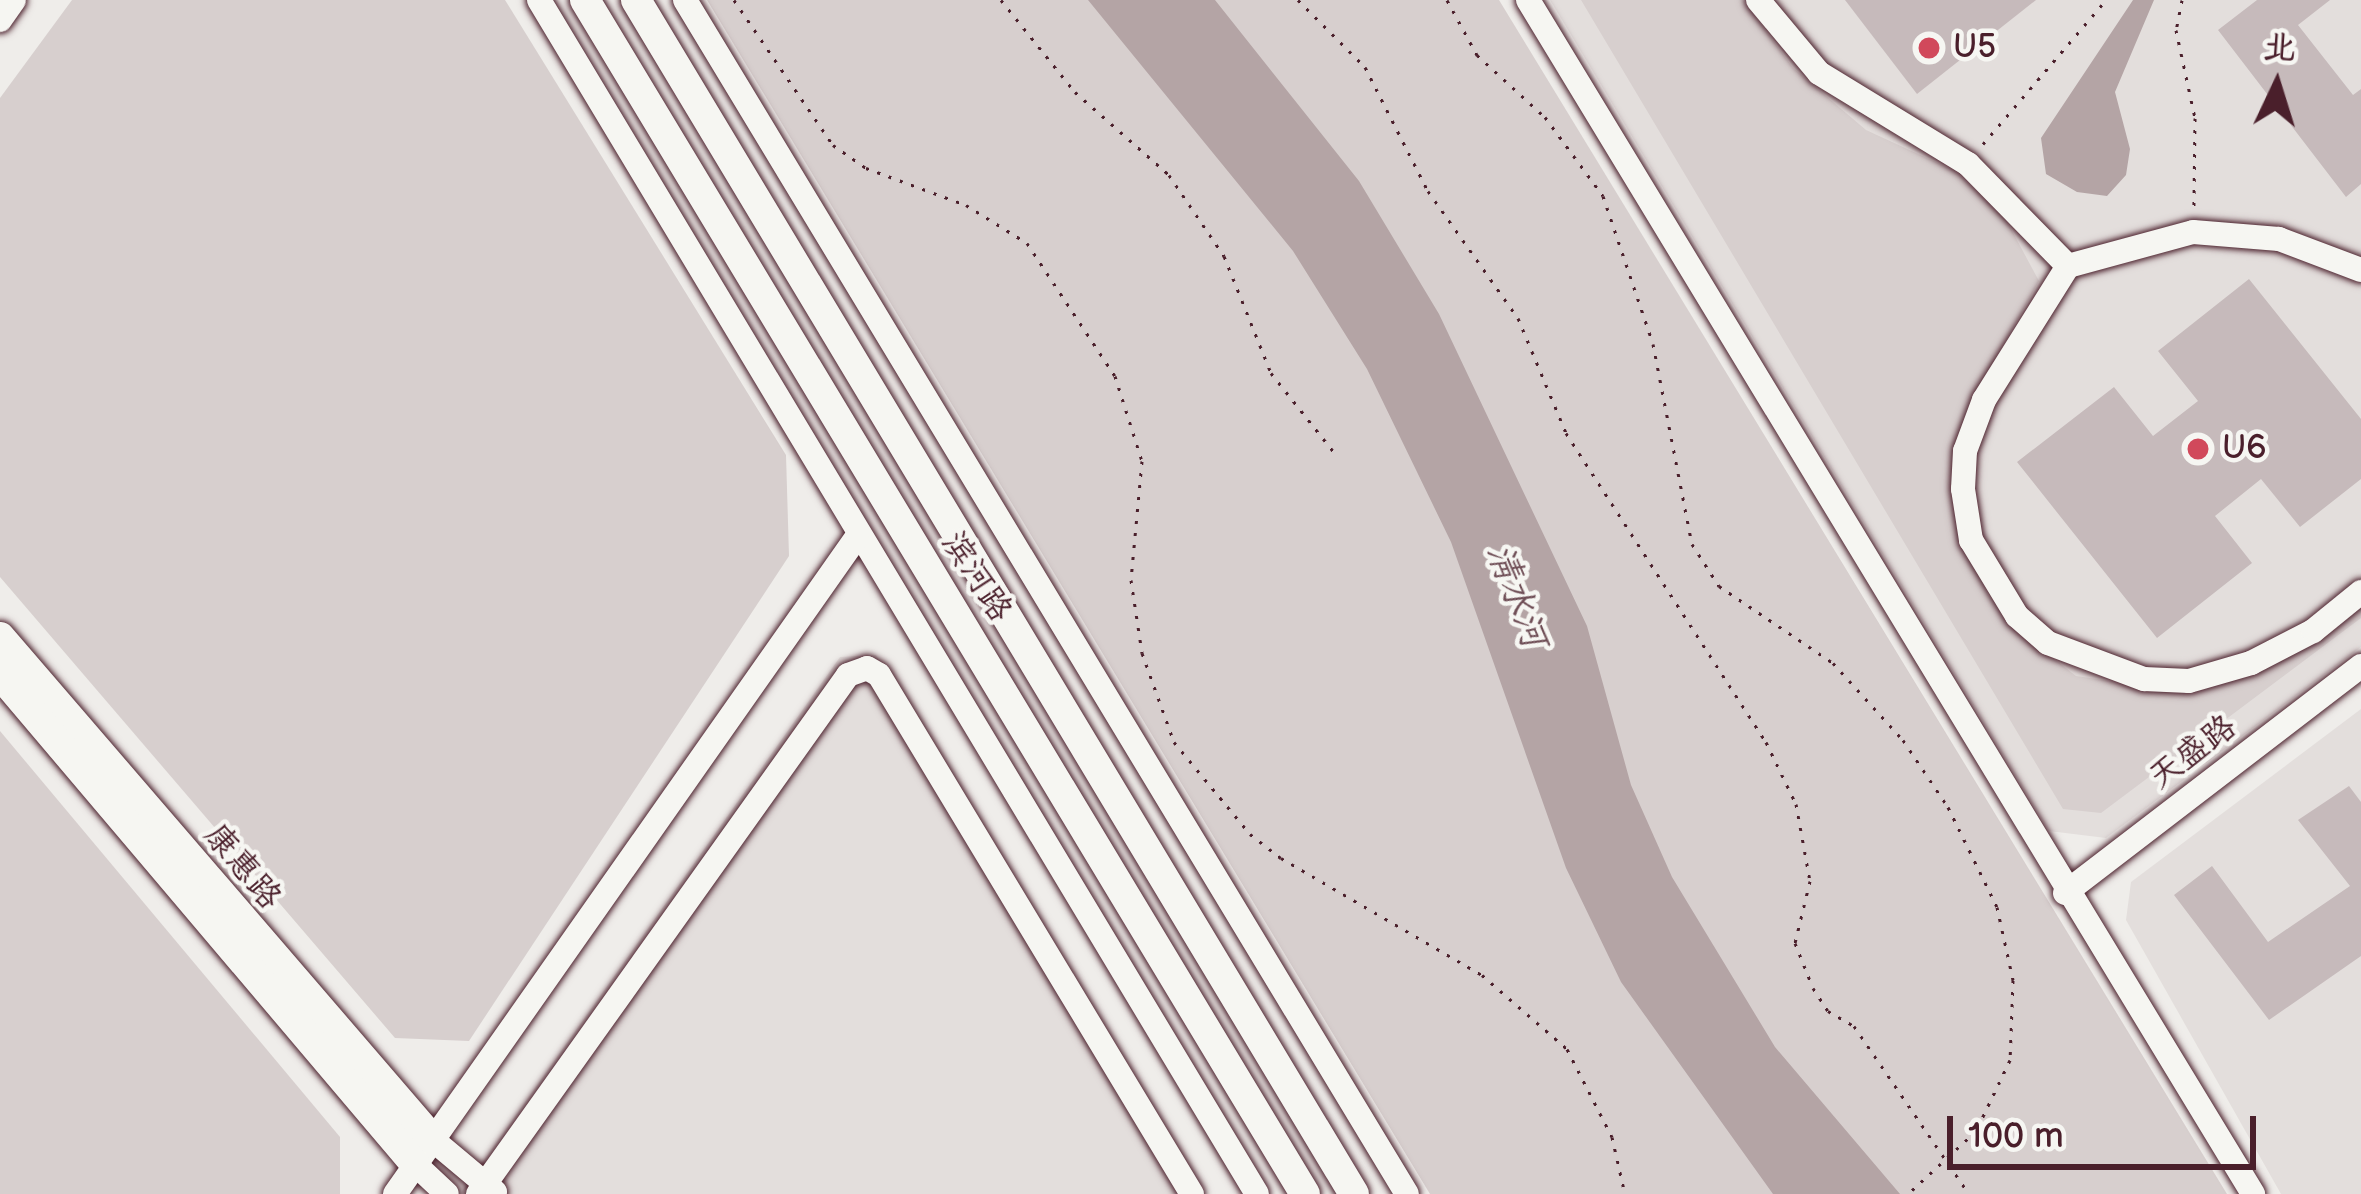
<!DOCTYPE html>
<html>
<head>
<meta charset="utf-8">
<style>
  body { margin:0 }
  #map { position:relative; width:2361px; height:1194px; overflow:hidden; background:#efedea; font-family:"Balsamiq Sans","LXGW WenKai TC",sans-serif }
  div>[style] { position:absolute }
  .built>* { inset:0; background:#e3dedc }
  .green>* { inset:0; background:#d7cfce }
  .water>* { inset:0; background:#b4a4a5 }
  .building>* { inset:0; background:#c6babb }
  .path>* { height:3px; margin-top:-1.5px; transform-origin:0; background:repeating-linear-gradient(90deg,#4a1f2b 0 3px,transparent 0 12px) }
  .roads { filter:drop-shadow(0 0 3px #4a1f2b) drop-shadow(0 0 3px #4a1f2b) }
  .minor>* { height:24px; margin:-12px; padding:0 12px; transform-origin:12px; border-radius:12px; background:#f6f6f2 }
  .major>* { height:30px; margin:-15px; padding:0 15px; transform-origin:15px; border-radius:15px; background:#f6f6f2 }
  .path-bridge>* { height:3px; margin-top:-1.5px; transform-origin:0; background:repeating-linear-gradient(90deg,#4a1f2b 0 3px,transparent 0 12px) }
  .dots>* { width:33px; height:33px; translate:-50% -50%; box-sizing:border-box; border:6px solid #f6f6f2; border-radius:50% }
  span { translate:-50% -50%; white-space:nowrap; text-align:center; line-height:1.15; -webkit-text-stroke:9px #f6f6f2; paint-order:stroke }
  .poi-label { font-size:33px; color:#4a1f2b }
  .left { translate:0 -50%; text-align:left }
  .street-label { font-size:33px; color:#4a1f2b }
  .water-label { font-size:36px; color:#6f4e56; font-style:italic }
  .north { position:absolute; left:2217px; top:24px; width:120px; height:120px; -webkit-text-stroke:9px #f6f6f2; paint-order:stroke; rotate:4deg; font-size:33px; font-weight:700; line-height:48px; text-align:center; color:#4a1f2b }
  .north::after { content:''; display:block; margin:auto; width:42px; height:54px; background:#4a1f2b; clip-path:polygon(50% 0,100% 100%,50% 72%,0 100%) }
  .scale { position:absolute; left:1947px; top:1116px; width:309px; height:54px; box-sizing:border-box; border:6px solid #4a1f2b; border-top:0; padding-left:15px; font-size:36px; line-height:42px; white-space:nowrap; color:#4a1f2b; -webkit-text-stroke:9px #f6f6f2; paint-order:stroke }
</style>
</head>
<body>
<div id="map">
  <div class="built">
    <div style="clip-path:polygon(1550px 0,2361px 0,2361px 647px,2106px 838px,2049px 831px)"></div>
    <div style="clip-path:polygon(876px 655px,1202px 1194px,460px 1194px,840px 657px)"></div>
    <div style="clip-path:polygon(2361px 709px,2361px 1194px,2281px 1194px,2126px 920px,2131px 882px)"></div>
  </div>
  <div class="green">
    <div style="clip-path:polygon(72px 0,505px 0,786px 455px,789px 556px,469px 1041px,395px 1038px,0 577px,0 98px)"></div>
    <div style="clip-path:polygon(707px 0,1499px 0,2227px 1194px,1430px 1194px)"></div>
    <div style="clip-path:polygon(1581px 0,1743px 0,1793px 68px,1866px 130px,1955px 171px,2004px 216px,2039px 281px,1974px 398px,1967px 545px,1988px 595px,2018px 631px,2076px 676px,2177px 691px,2361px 598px,2361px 618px,2101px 813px,2063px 809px)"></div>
    <div style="clip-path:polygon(0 731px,340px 1137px,340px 1194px,0 1194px)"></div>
  </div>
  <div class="water">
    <div style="clip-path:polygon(1088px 0,1215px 0,1359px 181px,1439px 314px,1587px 626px,1631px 785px,1672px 877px,1775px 1047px,1900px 1194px,1773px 1194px,1621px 982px,1566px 868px,1451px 542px,1367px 369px,1293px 251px)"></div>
    <div style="clip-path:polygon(2133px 0,2154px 0,2115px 92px,2130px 149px,2126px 175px,2107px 196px,2077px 192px,2046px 174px,2041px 138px)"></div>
  </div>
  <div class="building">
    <div style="clip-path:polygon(1845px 0,2036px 0,1917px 94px)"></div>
    <div style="clip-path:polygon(2257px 0,2330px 0,2298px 25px,2353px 95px,2361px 89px,2361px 184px,2346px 197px,2218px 30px)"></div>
    <div style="clip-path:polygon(2249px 279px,2361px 419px,2361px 479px,2300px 527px,2261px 479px,2215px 516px,2252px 563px,2157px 638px,2017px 462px,2114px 387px,2153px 436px,2198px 401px,2158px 351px)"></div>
    <div style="clip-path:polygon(2349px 786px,2361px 802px,2361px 956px,2269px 1020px,2174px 895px,2212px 866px,2268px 942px,2350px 886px,2298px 820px)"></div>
  </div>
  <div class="path">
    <div style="left:734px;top:0;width:176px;rotate:55.7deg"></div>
    <div style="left:833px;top:145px;width:40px;rotate:34.9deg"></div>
    <div style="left:866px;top:168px;width:107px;rotate:20.3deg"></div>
    <div style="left:966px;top:205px;width:72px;rotate:31.9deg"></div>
    <div style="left:1027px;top:243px;width:159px;rotate:56.5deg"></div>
    <div style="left:1115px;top:376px;width:89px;rotate:72.4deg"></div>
    <div style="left:1142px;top:461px;width:120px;rotate:95.3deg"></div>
    <div style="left:1131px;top:580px;width:74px;rotate:81.4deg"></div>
    <div style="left:1142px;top:653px;width:95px;rotate:70.2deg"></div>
    <div style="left:1174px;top:742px;width:119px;rotate:50.4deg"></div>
    <div style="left:1250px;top:834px;width:39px;rotate:38deg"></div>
    <div style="left:1281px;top:858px;width:233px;rotate:30.2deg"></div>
    <div style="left:1482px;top:975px;width:113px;rotate:41deg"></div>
    <div style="left:1567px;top:1049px;width:99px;rotate:62.9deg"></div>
    <div style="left:1612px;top:1137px;width:58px;rotate:77.2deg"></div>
    <div style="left:1001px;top:0;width:118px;rotate:51.2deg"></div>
    <div style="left:1075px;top:92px;width:125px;rotate:41.4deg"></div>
    <div style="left:1169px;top:175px;width:98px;rotate:55.8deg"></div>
    <div style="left:1224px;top:256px;width:126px;rotate:68.1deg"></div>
    <div style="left:1271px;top:373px;width:100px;rotate:51.5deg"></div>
    <div style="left:1298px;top:0;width:95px;rotate:45deg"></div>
    <div style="left:1365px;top:67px;width:139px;rotate:63.1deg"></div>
    <div style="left:1428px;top:191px;width:156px;rotate:54.7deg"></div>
    <div style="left:1518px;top:318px;width:125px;rotate:67.3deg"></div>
    <div style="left:1566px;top:433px;width:368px;rotate:57.1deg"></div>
    <div style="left:1766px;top:742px;width:69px;rotate:64.2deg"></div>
    <div style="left:1796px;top:804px;width:78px;rotate:79.7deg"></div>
    <div style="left:1810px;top:881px;width:64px;rotate:103.6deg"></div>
    <div style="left:1795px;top:943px;width:48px;rotate:68.2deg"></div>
    <div style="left:1813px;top:988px;width:27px;rotate:57deg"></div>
    <div style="left:1828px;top:1011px;width:30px;rotate:30deg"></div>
    <div style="left:1854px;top:1026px;width:204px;rotate:55.6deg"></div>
    <div style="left:1447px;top:0;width:63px;rotate:61.4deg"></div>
    <div style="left:1477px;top:55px;width:92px;rotate:42.4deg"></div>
    <div style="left:1545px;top:117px;width:98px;rotate:53.7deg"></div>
    <div style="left:1603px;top:196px;width:156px;rotate:71.3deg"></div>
    <div style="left:1653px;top:344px;width:204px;rotate:79deg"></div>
    <div style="left:1692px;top:544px;width:50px;rotate:57.3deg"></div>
    <div style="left:1719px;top:586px;width:138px;rotate:34deg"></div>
    <div style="left:2182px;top:0;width:31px;rotate:101deg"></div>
    <div style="left:2176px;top:30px;width:90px;rotate:77.8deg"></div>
    <div style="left:2195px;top:118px;width:88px;rotate:90.7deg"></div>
    <div style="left:1983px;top:144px;width:189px;rotate:-49.5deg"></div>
  </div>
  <div class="roads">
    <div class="minor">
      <div style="left:539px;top:0;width:1393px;rotate:58.98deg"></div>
      <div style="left:685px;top:0;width:1395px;rotate:58.84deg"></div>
      <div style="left:1528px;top:0;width:1397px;rotate:58.73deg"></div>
      <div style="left:1758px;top:0;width:95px;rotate:50.1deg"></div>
      <div style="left:1819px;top:73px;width:175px;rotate:31.4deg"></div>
      <div style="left:1968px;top:164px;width:143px;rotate:45.6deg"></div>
      <div style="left:0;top:20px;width:24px;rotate:-55deg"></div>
      <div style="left:2361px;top:270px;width:88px;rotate:-159.3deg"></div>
      <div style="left:2279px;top:239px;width:86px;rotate:-175.3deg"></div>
      <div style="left:2193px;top:232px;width:130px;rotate:164.8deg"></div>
      <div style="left:2068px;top:266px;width:158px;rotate:122.1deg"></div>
      <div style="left:1984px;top:400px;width:54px;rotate:110.4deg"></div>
      <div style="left:1965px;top:451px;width:38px;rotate:93deg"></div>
      <div style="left:1963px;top:489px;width:52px;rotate:81.1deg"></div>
      <div style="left:1971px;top:540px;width:89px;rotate:58.8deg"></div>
      <div style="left:2017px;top:616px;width:41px;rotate:41.1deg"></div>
      <div style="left:2048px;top:643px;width:103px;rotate:20.6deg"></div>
      <div style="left:2144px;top:679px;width:45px;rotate:2.5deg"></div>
      <div style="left:2189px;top:681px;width:65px;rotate:-16.2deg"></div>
      <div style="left:2251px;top:663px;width:70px;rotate:-27.3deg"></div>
      <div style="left:2313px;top:631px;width:62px;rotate:-39.1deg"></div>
      <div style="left:2065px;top:893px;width:373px;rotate:-37.5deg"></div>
      <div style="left:433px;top:1140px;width:81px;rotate:40deg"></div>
      <div style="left:416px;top:1165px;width:42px;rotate:43.1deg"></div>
      <div style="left:395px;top:1194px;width:802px;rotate:-54.9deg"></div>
      <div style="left:478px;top:1194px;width:637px;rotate:-54.51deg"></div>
      <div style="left:848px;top:675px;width:20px;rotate:-20deg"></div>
      <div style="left:867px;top:668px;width:14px;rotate:30deg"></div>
      <div style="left:879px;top:675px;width:606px;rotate:58.91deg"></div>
    </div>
    <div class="major">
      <div style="left:585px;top:0;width:1394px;rotate:58.91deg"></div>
      <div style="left:636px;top:0;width:1393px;rotate:58.98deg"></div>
      <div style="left:0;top:637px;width:664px;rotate:49.28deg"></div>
      <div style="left:0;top:674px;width:644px;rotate:49.73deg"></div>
    </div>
  </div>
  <div class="path-bridge">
    <div style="left:1833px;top:663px;width:104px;rotate:47.7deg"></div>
    <div style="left:1903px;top:740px;width:81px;rotate:56.1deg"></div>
    <div style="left:1948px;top:807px;width:111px;rotate:63.9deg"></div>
    <div style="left:1997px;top:907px;width:75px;rotate:77.6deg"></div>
    <div style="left:2013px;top:980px;width:80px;rotate:92.1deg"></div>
    <div style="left:2010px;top:1060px;width:79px;rotate:115.6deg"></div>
    <div style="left:1976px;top:1131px;width:93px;rotate:137.2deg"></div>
  </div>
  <div class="dots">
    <div style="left:1929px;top:48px;background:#d1495b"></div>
    <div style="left:2198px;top:449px;background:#d1495b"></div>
  </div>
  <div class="poi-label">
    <span class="left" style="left:1953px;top:48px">U5</span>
    <span class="left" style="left:2222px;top:449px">U6</span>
  </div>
  <div class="street-label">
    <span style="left:976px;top:577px;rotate:57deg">滨河路</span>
    <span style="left:2193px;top:753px;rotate:-37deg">天盛路</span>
    <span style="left:242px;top:867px;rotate:50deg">康惠路</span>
  </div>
  <div class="water-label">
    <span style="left:1516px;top:596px;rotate:69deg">清水河</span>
  </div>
  <div class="north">北</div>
  <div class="scale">100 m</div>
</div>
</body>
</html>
